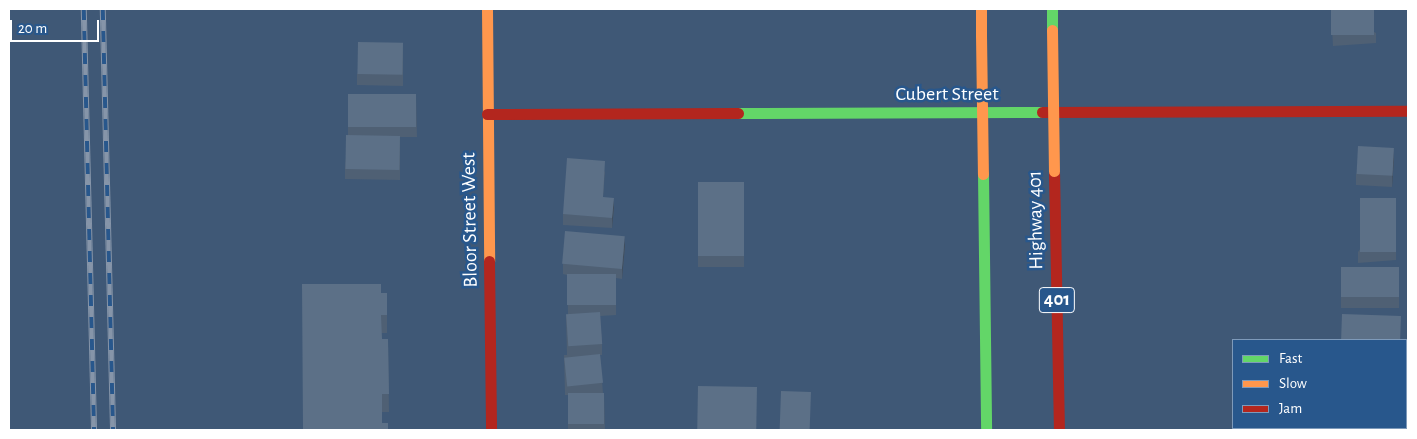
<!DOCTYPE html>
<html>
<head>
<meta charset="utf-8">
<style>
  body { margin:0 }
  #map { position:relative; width:1417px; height:439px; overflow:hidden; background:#3f5876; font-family:"Alegreya Sans",sans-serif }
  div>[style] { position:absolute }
  .fast>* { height:11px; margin:-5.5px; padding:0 5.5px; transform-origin:5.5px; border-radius:5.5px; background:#63d668 }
  .slow>* { height:11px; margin:-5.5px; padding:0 5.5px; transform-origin:5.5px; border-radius:5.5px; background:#ff974d }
  .jam>* { height:11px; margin:-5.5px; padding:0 5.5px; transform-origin:5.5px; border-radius:5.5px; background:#b3261e }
  .rail>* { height:5.5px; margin-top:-2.75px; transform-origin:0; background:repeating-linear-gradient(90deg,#28578c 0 11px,#8695a9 0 22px); box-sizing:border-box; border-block:1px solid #8695a9 }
  .slow-bridge>* { height:11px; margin:-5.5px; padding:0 5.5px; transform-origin:5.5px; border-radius:5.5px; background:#ff974d }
  .wall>* { inset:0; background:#4f6074; transform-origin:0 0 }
  .shaded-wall>* { inset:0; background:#404e5e }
  .building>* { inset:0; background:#5c7087; transform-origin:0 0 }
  span { translate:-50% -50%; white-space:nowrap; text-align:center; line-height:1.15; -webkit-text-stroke:5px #28578c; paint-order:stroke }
  .shield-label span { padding:1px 4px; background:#28578c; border:1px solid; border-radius:4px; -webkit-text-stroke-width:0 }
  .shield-label { font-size:19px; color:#fff; font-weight:700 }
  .street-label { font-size:20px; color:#fff }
  .frame { position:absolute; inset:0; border:10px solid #fff; pointer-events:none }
  .legend { position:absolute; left:1232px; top:339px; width:175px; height:90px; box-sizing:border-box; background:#28578c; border:1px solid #7e9aba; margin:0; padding:6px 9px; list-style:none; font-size:15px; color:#fff }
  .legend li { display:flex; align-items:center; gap:10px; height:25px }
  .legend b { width:25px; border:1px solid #7e9aba }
  .scale { position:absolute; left:10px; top:20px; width:89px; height:22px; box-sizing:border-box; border:2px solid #fff; border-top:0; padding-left:6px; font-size:15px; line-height:18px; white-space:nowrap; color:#fff; -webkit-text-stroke:4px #28578c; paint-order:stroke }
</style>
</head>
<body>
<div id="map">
  <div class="fast">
    <div style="left:1052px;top:9px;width:21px;rotate:90deg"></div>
    <div style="left:738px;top:113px;width:304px;rotate:-0.2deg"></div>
    <div style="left:983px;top:174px;width:256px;rotate:89.3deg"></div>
  </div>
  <div class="slow">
    <div style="left:487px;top:9px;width:252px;rotate:89.5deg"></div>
    <div style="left:981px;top:9px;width:26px;rotate:90deg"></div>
  </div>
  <div class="jam">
    <div style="left:1042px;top:112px;width:366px;rotate:-0.2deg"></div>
    <div style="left:487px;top:114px;width:251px;rotate:-0.2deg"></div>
    <div style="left:1054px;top:171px;width:259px;rotate:88.9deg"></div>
    <div style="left:489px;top:261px;width:169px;rotate:89.3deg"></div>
  </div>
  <div class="rail">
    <div style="left:84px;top:9px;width:421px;rotate:88.6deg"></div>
    <div style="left:103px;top:9px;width:421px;rotate:88.6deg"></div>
  </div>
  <div class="slow-bridge">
    <div style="left:1052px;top:30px;width:141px;rotate:89.2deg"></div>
    <div style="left:981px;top:35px;width:139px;rotate:89.2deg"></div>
  </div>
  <div class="wall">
    <div style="clip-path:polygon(1331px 9px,1376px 33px,1376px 43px,1333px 46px)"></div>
    <div style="clip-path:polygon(403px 43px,403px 86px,357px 85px,357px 74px)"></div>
    <div style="clip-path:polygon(348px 94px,416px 94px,417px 137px,400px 137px,400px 180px,345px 179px,345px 169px,348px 135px)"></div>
    <div style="clip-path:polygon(1394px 159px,1392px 187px,1356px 185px,1356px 174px)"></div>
    <div style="clip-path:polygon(605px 171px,603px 197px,614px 208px,612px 228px,563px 225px,563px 214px)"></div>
    <div style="left:744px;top:182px;width:85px;height:46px;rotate:90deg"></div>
    <div style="clip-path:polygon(1396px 198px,1396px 260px,1358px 263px,1358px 252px)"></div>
    <div style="clip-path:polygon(625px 246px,622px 279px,616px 278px,616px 315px,600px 316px,602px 344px,602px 355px,600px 355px,603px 393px,604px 393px,605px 430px,568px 430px,568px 395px,565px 395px,564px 355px,567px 355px,566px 315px,568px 315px,567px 275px,563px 274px,563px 264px)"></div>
    <div style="left:1399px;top:267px;width:41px;height:58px;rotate:90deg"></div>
    <div style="clip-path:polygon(381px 293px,387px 293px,387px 333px,381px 333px,382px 339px,388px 339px,389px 412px,382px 412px,303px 430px)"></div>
  </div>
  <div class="shaded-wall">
    <div style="clip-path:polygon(1394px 148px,1394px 159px,1392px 187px,1392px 176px)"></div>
    <div style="clip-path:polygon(614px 198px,614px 208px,612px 228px,612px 218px)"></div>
    <div style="clip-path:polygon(625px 236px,625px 246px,622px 279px,622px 268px)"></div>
  </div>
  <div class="building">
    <div style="left:1331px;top:9px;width:43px;height:26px"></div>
    <div style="left:358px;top:42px;width:45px;height:32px;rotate:1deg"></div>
    <div style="left:348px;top:94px;width:68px;height:33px"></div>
    <div style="left:346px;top:135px;width:54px;height:34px;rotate:1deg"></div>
    <div style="left:1358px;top:146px;width:36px;height:28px;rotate:3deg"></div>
    <div style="clip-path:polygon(567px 158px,605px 161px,603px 197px,614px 198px,612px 218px,563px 214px)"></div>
    <div style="left:744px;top:182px;width:74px;height:46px;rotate:90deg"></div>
    <div style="left:1360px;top:198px;width:36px;height:54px"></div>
    <div style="left:565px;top:231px;width:60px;height:33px;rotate:5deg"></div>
    <div style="left:1399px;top:267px;width:30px;height:58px;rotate:90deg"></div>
    <div style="left:567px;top:274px;width:49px;height:31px"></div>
    <div style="clip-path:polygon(302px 284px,381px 284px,381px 293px,387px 293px,387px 315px,381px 315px,382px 339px,388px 339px,389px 394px,382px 394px,382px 423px,388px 423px,388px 430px,303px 430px)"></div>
    <div style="left:600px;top:312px;width:32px;height:34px;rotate:86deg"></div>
    <div style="left:1342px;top:314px;width:59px;height:26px;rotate:2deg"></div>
    <div style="left:600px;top:354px;width:29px;height:36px;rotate:84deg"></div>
    <div style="left:698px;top:386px;width:59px;height:44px;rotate:1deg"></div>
    <div style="left:781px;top:391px;width:30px;height:39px;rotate:2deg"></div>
    <div style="left:568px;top:393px;width:36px;height:31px"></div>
    <div style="clip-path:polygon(1406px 410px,1408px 410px,1408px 430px,1368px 430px,1368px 428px,1406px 428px)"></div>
    <div style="left:1237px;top:428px;width:36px;height:2px"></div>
    <div style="left:1295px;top:428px;width:54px;height:2px"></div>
  </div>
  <div class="shield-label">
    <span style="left:1057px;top:300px">401</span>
  </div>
  <div class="street-label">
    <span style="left:947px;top:94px">Cubert Street</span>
    <span style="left:470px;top:220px;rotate:-91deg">Bloor Street West</span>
    <span style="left:1036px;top:220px;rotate:-91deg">Highway 401</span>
  </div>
  <div class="frame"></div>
  <ul class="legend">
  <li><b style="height:6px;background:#63d668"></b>Fast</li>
  <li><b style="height:6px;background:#ff974d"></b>Slow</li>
  <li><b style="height:6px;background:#b3261e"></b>Jam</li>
  </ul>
  <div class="scale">20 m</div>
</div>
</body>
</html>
